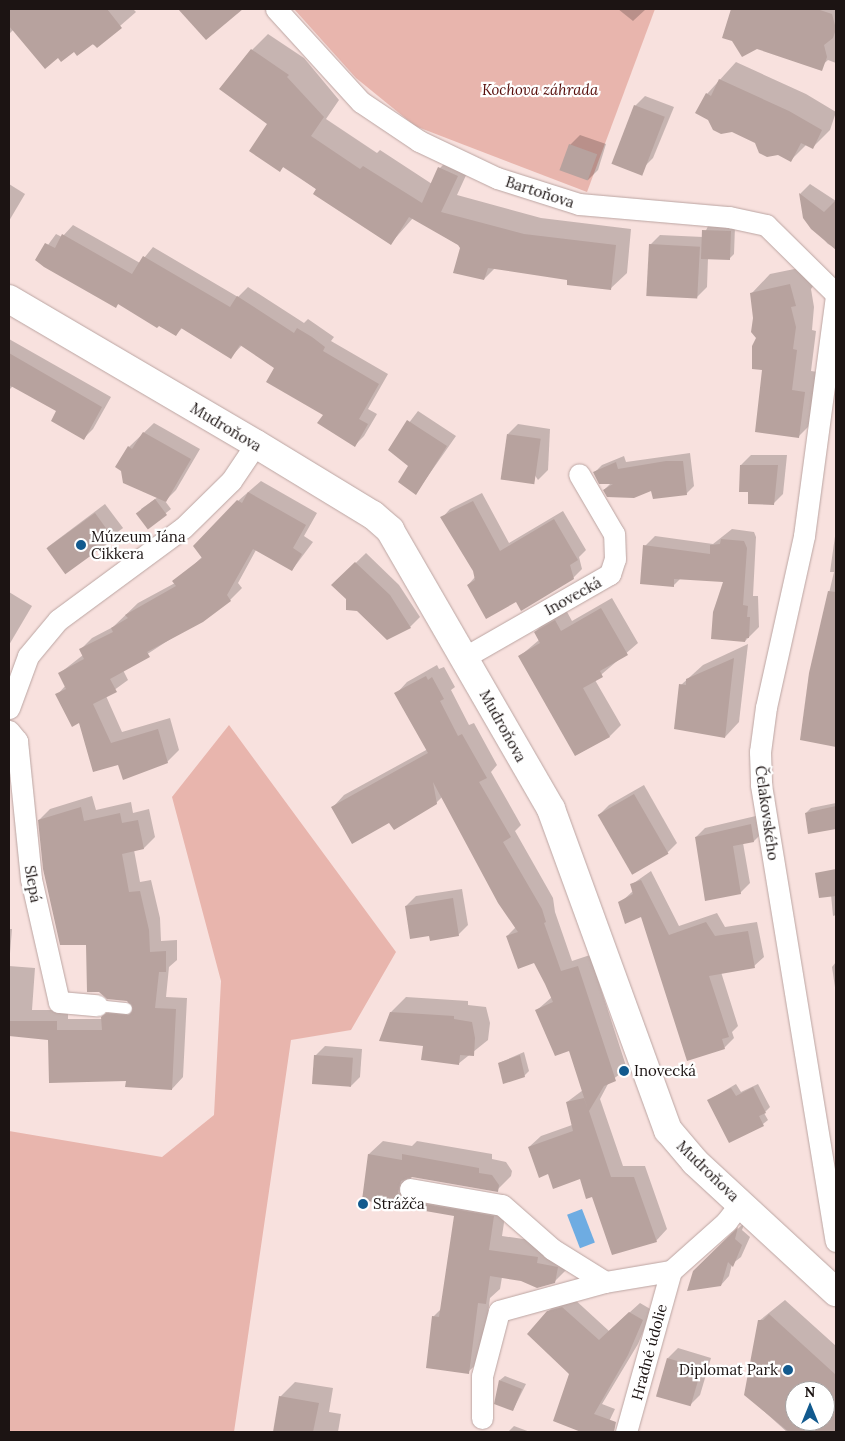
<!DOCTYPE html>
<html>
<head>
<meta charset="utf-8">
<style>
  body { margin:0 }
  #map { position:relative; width:845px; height:1441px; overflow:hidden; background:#f8e1de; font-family:Lora,serif }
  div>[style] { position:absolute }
  .green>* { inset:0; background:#e8b5ad }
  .water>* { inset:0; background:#6eace2; transform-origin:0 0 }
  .shadow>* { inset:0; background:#0003; transform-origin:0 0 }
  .building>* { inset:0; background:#b7a29e; transform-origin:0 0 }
  .roads { filter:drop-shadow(0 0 1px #bba5a2) drop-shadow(0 0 1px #bba5a2) }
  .service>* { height:11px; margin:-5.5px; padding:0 5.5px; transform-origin:5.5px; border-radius:5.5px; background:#fff }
  .minor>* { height:21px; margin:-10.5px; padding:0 10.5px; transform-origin:10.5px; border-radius:10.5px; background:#fff }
  .tertiary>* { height:28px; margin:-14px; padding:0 14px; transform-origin:14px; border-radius:14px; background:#fff }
  .dots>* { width:14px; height:14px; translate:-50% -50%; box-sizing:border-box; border:2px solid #fff; border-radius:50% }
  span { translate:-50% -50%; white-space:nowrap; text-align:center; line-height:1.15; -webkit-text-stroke:4.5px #fff; paint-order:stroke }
  .park-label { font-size:15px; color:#560c09; font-style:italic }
  .street-label { font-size:15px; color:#1c1413 }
  .poi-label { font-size:15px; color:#1c1413 }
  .left { translate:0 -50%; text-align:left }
  .right { translate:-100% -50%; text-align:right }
  .frame { position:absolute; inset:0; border:10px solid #1c1413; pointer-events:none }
  .north { position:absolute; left:785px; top:1381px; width:50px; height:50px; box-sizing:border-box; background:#fff; border:1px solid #a4a1a1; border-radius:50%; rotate:0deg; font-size:14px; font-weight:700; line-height:20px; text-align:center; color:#1c1413 }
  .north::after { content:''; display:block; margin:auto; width:18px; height:22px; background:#125a8e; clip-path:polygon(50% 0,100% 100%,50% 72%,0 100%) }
</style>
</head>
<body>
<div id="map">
  <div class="green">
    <div style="clip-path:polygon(294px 9px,655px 9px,587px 192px,415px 126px,356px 78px)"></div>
    <div style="clip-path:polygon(229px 725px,396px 952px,351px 1030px,291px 1040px,234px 1432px,9px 1432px,9px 1131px,162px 1157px,214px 1115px,221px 981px,172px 797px)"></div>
  </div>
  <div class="water">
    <div style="left:582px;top:1209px;width:36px;height:16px;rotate:69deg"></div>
  </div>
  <div class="shadow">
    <div style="clip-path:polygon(9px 9px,35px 9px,9px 34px)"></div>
    <div style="clip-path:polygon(51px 9px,133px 9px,136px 12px,97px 46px,35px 23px)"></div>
    <div style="clip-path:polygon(180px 9px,240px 9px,206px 39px)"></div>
    <div style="clip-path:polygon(618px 9px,646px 9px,633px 21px)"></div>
    <div style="clip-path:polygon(732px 9px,836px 9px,836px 63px,828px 60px,819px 68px,723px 37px)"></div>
    <div style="clip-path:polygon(268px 34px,304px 58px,339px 100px,326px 119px,377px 153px,380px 150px,432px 184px,440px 168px,456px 152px,473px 160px,457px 195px,541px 218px,631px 229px,627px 273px,610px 289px,568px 279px,495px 268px,484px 279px,462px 247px,413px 218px,391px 243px,284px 166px,280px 170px,252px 50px)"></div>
    <div style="clip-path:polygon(736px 62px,806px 94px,836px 112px,830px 130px,813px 147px,807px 144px,791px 160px,756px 142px,707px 94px)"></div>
    <div style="clip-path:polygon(645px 96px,674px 107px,653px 158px,643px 168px,635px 106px)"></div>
    <div style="clip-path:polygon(580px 135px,606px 144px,598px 170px,588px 180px,570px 145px)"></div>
    <div style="clip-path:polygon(9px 184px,25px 194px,9px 221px)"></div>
    <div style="clip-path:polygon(810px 184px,836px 201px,836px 248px,828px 244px,804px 218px,800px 194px)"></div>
    <div style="clip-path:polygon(73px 225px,140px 263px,153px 247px,238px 297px,248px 287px,304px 323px,308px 319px,334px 337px,331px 341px,388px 374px,368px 409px,377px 414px,364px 436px,355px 445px,276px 367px,242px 345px,231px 357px,183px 327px,176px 335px,119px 303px,116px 306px,37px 260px,56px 234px,62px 237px)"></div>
    <div style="clip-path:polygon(708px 226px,735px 227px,734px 254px,729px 259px,708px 258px,707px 287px,697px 297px,650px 245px,660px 235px,703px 237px)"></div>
    <div style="clip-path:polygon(809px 266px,814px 285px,811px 289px,814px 307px,812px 330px,816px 331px,811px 371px,824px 373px,818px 417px,799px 436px,764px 369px,751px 294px,770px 274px)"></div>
    <div style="clip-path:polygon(9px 339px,111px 397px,93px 429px,84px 438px,58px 411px,13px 386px,9px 390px)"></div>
    <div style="clip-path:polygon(418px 411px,456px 436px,416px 493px,410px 465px,389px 449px)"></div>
    <div style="clip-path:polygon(154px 423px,200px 449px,176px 490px,165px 501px,171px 509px,147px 528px,141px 509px,158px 497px,129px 447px)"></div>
    <div style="clip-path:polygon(518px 424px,550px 429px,548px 470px,538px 480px,508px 434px)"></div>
    <div style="clip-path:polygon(690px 453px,694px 486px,686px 494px,652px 489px,604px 490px,611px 483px,594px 473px,602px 465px,624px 456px,626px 462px)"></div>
    <div style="clip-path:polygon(751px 455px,787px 455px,783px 494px,773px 504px,750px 491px,741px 465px)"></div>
    <div style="clip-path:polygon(261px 481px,317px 513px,304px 536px,313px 542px,292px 570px,256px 550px,238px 583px,242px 588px,230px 600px,123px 670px,128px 680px,106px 696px,122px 732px,170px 718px,179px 750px,167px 762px,119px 763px,57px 695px,66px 685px,60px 673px,83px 655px,81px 649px,92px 638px,113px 627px,138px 603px,175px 583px,202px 557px,238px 501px)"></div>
    <div style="clip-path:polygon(482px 493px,509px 543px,563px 511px,586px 550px,579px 557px,582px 569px,573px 578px,516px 600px,468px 585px,475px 577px,474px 571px,442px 518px,450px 509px)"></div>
    <div style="left:105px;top:504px;width:30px;height:72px;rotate:53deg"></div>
    <div style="clip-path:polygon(732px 529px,754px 532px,756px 537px,753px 596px,758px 596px,759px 627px,745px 641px,724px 581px,681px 578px,673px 586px,645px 546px,655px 536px,713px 544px)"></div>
    <div style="clip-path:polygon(836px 529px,836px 745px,801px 739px,810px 673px,834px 572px,830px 572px)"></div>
    <div style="clip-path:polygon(366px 553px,399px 585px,420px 617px,410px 627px,347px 599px,333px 585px)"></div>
    <div style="clip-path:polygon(9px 592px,32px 606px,9px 645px)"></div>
    <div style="clip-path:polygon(612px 598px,638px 643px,595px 680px,621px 725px,610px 736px,576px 755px,520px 656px,539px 640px,535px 632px,546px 621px,566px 610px,572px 621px)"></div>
    <div style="clip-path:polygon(748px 644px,739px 722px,725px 737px,681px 685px,703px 665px)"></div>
    <div style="clip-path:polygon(437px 665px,439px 669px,444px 667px,455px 687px,451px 690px,469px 725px,474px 723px,497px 765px,491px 772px,521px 825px,515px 831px,553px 898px,555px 912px,572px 961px,590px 955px,627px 1069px,609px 1082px,600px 1099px,623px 1166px,645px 1166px,667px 1229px,656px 1241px,592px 1196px,580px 1178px,548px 1173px,529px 1147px,541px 1136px,572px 1125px,567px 1102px,583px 1090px,570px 1050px,537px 1010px,552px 997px,535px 961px,507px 936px,516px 927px,442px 797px,436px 803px,389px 821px,333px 807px,344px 795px,428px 749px,396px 694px,407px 682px)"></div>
    <div style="clip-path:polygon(644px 785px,677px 843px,667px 853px,599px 815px,609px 805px)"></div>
    <div style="clip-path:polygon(92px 796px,96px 810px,131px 802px,133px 813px,149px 809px,155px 837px,144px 848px,134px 850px,140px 882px,151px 880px,160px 918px,161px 941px,177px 940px,177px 960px,169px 967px,166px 997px,187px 998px,183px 1077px,172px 1089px,127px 1080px,50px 1039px,9px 1035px,9px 929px,12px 929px,9px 966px,35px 968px,32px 1010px,68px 1010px,68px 1019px,102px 1019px,114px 1005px,132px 1004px,87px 944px,39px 820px,50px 809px)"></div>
    <div style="clip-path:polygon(836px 803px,834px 828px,806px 813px,811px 808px)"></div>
    <div style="clip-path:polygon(760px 815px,763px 832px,754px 841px,743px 843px,750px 883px,740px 893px,696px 837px,705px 828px)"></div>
    <div style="clip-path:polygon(651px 871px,679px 926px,717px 913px,725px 927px,757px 922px,764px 957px,754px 966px,721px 972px,738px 1026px,732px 1032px,734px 1038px,724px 1048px,642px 916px,620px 903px,633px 891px,631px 885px)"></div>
    <div style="clip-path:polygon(836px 878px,836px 915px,833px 916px,830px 884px)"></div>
    <div style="clip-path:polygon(462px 889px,468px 925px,458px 935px,430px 935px,406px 906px,416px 896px)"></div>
    <div style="clip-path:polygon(836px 962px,836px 994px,832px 967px)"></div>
    <div style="clip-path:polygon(406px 997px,468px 1001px,468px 1005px,486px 1007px,490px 1023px,488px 1040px,458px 1064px,424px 1045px,391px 1012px)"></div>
    <div style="clip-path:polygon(325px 1046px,362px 1049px,360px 1077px,350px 1087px,315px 1056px)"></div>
    <div style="clip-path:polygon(524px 1052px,529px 1071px,524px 1076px,499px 1063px)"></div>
    <div style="clip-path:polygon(736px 1084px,741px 1092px,758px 1084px,770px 1107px,764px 1113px,768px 1120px,763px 1124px,709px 1100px)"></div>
    <div style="clip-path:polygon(383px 1141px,412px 1146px,417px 1141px,492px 1154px,492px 1159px,506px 1162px,512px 1171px,511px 1176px,497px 1190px,412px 1175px,411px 1179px,507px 1203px,502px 1236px,551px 1243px,569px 1267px,554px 1282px,502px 1277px,500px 1289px,490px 1298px,482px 1359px,468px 1372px,433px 1317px,441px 1309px,455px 1215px,363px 1199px,369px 1154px)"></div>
    <div style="clip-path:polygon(745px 1222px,742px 1230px,750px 1237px,741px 1257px,732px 1264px,729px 1276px,721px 1285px,694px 1271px)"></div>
    <div style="clip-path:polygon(572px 1297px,609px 1331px,640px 1303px,652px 1310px,638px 1344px,602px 1404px,615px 1409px,604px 1432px,586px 1432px,555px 1421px,571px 1374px,548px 1312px,558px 1301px)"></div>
    <div style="clip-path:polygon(evenodd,785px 1300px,836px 1346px,836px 1432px,787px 1432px,745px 1394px,759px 1321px,785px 1300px,795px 1391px,825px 1391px,825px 1421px,795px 1421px,795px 1391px)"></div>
    <div style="clip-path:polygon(678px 1348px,711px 1358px,700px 1395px,690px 1405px,668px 1358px)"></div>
    <div style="clip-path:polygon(505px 1376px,526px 1384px,513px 1410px,500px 1380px)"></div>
    <div style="clip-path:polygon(295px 1382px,333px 1388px,329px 1412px,341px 1414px,338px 1432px,274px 1432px,280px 1397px)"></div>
    <div style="clip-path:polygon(514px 1426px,530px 1432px,508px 1432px)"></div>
  </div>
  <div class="building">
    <div style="clip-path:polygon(9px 9px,107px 9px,122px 28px,97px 48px,93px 44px,77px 56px,74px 52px,61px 62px,58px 58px,45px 69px,9px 26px)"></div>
    <div style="clip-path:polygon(178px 9px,243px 9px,206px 40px)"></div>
    <div style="clip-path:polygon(731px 9px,817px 9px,832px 14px,836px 29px,833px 38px,824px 45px,827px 57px,822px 71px,757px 49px,742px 57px,732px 41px,722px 38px)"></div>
    <div style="clip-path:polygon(251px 49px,289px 75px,287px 77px,324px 117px,311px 136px,360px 169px,363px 166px,422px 203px,438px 167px,458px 176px,441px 212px,524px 234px,616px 245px,611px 290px,567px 285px,567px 280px,488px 268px,484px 280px,453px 273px,460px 248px,458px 245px,409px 217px,391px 245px,313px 194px,316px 189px,283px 167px,280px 172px,249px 151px,267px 124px,219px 89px)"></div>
    <div style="clip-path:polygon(719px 79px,789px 111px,822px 130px,813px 149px,801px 143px,791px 162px,778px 155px,767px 157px,759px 153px,755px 143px,732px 132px,721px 134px,713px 130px,708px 120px,695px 113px,706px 93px,711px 96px)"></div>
    <div style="left:634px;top:105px;width:33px;height:63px;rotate:21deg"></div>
    <div style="left:569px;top:144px;width:30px;height:28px;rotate:20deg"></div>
    <div style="clip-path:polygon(799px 193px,824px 212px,836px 200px,836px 250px,811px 229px,803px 218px)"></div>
    <div style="left:702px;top:230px;width:29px;height:29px;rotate:2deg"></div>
    <div style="clip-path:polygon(62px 234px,132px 274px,143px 256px,230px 307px,237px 296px,294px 333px,297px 328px,312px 337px,325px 347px,323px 351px,379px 384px,359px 419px,368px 424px,355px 447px,317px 423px,323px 415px,266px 382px,274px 368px,240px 345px,231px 359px,181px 328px,176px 336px,159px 326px,157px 328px,118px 304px,116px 308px,44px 267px,35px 260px,45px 243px,55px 248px)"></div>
    <div style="left:649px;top:244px;width:51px;height:52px;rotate:3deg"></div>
    <div style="clip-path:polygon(790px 284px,796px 306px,791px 307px,796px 327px,793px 349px,797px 350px,792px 390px,805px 392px,799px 438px,755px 432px,762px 370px,752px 369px,752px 346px,756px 338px,751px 332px,753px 318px,750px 293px)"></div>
    <div style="clip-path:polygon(9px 353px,102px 407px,84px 440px,51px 421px,56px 411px,9px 385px)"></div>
    <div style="clip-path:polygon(407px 420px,447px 446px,416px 495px,398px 482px,408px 466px,388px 450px)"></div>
    <div style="clip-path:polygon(143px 432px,191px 459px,166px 502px,123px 483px,121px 471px,115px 467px,128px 446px,132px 449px)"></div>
    <div style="left:507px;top:434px;width:34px;height:46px;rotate:8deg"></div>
    <div style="clip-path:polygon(666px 461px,683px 461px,687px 495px,653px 499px,651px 491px,634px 498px,607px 497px,603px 490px,613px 484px,599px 484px,593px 472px,616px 462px,618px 469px)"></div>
    <div style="clip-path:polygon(740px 465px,778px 465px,774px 505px,748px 504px,748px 492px,739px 492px)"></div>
    <div style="clip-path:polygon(248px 492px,306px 525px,293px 548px,302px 554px,292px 571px,253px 549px,227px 595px,231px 601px,203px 622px,147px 652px,150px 657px,110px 679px,117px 692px,93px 704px,111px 743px,158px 729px,168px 763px,123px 780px,118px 765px,93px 772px,79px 723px,72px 727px,55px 694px,66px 689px,58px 673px,84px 659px,79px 649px,113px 632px,111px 628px,128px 618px,125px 615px,176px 586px,172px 581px,202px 558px,193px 546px,237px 500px,242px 503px)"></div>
    <div style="left:155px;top:499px;width:20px;height:24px;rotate:53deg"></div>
    <div style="clip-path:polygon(473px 501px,500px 551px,554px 519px,578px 560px,570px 565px,574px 579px,521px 611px,516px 602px,486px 619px,467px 585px,475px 580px,473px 571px,440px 517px)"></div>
    <div style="left:95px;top:513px;width:32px;height:60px;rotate:54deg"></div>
    <div style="clip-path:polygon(721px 539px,744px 541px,747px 548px,743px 605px,748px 606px,747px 617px,750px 617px,749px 638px,746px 638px,745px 642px,711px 639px,713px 612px,723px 582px,674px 579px,674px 587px,640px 584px,643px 545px,710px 554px,710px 545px,720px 544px)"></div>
    <div style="clip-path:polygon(355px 562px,390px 595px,411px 628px,387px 640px,357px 611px,346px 610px,346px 599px,331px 585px)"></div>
    <div style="clip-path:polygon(828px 591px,836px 592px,836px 747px,800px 740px,809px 673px)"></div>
    <div style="clip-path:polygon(601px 608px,628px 655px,600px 671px,603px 677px,583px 688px,610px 737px,575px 756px,518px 656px,540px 643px,534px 632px,555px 620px,561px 631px)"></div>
    <div style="clip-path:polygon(734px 658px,725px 738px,674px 729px,679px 684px,686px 685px,686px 679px)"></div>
    <div style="clip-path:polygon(426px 676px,428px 680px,432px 677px,444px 699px,440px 701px,458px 736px,462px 734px,487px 778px,479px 782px,511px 837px,503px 842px,542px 909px,546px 922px,544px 923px,561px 971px,578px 966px,616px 1081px,604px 1086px,589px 1111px,611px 1177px,634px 1177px,657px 1242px,612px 1255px,592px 1197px,586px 1199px,580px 1179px,553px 1189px,548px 1174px,539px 1178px,528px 1147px,573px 1131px,566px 1102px,584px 1098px,588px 1110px,569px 1051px,555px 1056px,535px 1010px,553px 1002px,545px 984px,534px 963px,518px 969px,506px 936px,518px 932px,498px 903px,433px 782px,437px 804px,394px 830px,389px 823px,352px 844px,331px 807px,428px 753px,394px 693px)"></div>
    <div style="left:634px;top:794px;width:69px;height:42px;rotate:60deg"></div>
    <div style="clip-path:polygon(836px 806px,836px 829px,808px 834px,805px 813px)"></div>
    <div style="clip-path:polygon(81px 807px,84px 821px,120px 813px,122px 823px,138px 820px,144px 849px,122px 854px,129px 892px,140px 891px,149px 930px,150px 952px,166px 951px,166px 972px,159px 972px,155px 1008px,176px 1009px,172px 1090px,125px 1087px,126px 1081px,49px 1083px,48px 1040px,9px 1036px,9px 1021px,57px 1021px,57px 1030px,102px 1030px,101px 1017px,106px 1013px,129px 1015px,133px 1009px,127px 1001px,107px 999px,99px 992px,87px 992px,86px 945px,60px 945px,43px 869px,38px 820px)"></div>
    <div style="clip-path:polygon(751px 824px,754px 842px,733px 846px,732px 840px,741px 894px,705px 901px,695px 837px)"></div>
    <div style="clip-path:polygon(836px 869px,836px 896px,819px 898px,815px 873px)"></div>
    <div style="clip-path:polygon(641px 880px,669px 935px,706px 922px,715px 936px,748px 931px,755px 968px,709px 976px,729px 1037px,722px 1039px,725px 1049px,687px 1061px,641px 917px,625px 924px,618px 902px,633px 894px,630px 884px)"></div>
    <div style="clip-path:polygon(453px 898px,459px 936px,430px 941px,429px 936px,410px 939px,405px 906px)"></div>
    <div style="clip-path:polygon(390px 1012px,454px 1016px,454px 1019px,472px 1022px,475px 1038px,474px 1056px,460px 1055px,459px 1065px,421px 1060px,423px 1046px,379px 1041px)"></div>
    <div style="left:314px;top:1055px;width:39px;height:29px;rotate:4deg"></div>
    <div style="clip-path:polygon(520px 1055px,525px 1077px,503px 1084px,498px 1063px)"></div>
    <div style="clip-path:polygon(753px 1087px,766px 1113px,759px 1116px,764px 1126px,729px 1143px,707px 1100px,731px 1088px,736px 1096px)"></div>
    <div style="clip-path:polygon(368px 1154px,402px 1160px,402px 1154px,479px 1168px,479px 1173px,492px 1175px,499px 1185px,498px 1192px,412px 1177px,401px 1181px,398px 1193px,408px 1201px,494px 1216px,489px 1250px,538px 1257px,537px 1263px,558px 1267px,555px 1283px,537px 1288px,521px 1281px,490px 1276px,486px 1304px,478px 1303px,469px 1374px,426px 1368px,432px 1316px,439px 1317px,454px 1216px,362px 1200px)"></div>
    <div style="clip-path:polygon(738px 1227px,735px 1239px,742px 1245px,733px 1267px,728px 1262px,721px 1286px,687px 1291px,693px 1271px)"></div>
    <div style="clip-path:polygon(562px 1307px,599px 1340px,629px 1312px,643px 1320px,628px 1355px,594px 1414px,616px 1422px,614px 1432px,581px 1432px,553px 1421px,569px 1374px,527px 1334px,547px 1311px)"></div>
    <div style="clip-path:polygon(evenodd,769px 1314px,836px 1375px,836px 1432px,789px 1432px,744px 1395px,758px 1320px,763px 1320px,769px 1314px,795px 1391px,825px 1391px,825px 1421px,795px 1421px,795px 1391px)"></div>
    <div style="left:667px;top:1358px;width:36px;height:40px;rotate:16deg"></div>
    <div style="clip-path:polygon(499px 1380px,522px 1389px,513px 1411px,494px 1404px)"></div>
    <div style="clip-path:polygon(279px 1396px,319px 1403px,313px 1432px,273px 1432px)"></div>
  </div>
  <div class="roads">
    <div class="service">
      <div style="left:97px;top:1005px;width:29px;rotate:6deg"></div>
    </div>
    <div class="minor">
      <div style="left:276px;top:9px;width:126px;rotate:47.6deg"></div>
      <div style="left:361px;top:102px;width:70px;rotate:33.9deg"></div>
      <div style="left:419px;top:141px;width:86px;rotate:25.4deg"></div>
      <div style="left:497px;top:178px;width:86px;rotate:17.6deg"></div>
      <div style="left:579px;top:204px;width:151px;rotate:5deg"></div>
      <div style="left:729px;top:217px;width:38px;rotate:12deg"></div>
      <div style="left:766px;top:225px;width:98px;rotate:44.6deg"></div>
      <div style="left:836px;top:296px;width:242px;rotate:97.6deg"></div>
      <div style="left:804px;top:536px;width:175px;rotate:102.5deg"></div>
      <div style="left:766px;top:707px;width:45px;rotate:97.6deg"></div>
      <div style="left:760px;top:752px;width:33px;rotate:88deg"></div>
      <div style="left:761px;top:785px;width:462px;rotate:80.7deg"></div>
      <div style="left:465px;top:657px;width:167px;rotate:-29.8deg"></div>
      <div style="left:610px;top:574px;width:16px;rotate:-72deg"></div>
      <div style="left:615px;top:559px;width:25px;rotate:-92deg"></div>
      <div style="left:614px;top:534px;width:69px;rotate:-120.3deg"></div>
      <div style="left:9px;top:708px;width:55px;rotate:-69.9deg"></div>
      <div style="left:28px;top:656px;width:47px;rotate:-50.2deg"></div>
      <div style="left:58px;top:620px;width:155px;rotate:-36.4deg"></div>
      <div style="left:183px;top:528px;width:67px;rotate:-44.4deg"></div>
      <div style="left:231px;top:481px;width:45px;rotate:-56deg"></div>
      <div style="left:9px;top:731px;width:13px;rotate:51deg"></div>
      <div style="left:17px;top:741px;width:139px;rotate:84.2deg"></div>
      <div style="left:31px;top:879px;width:126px;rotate:77.2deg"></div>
      <div style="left:59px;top:1002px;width:38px;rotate:5deg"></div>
      <div style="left:410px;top:1189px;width:93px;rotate:9.9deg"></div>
      <div style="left:502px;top:1205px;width:67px;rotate:41.3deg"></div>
      <div style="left:552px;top:1249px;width:62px;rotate:31.9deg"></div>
      <div style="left:482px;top:1418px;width:42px;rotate:-90deg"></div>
      <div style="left:482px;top:1376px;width:67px;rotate:-75.3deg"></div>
      <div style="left:499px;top:1311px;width:110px;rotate:-15.3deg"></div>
      <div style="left:605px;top:1282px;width:67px;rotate:-9.5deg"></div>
      <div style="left:671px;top:1271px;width:74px;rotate:-41.7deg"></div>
      <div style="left:726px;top:1222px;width:24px;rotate:-52deg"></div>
      <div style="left:626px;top:1432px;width:167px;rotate:-74.4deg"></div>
    </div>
    <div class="tertiary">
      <div style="left:9px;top:299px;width:286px;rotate:30.4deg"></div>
      <div style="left:256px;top:444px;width:137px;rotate:31.3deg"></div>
      <div style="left:373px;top:515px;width:23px;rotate:41deg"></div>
      <div style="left:390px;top:530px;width:322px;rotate:60deg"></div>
      <div style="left:551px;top:809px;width:342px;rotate:70deg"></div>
      <div style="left:668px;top:1130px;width:42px;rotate:49.8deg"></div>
      <div style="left:695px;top:1162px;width:192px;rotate:42.7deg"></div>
    </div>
  </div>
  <div class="dots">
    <div style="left:81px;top:545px;background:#125a8e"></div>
    <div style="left:624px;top:1071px;background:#125a8e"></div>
    <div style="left:363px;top:1204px;background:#125a8e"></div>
    <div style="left:788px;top:1370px;background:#125a8e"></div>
  </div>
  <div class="park-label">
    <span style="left:540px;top:90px">Kochova záhrada</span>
  </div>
  <div class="street-label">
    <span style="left:540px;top:192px;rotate:18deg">Bartoňova</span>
    <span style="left:226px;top:427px;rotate:31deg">Mudroňova</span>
    <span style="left:573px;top:596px;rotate:-29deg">Inovecká</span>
    <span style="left:503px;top:726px;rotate:61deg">Mudroňova</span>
    <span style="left:767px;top:813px;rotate:82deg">Čelakovského</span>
    <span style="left:33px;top:884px;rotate:80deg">Slepá</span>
    <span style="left:708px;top:1171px;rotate:44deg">Mudroňova</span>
    <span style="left:649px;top:1352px;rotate:-75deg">Hradné údolie</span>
  </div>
  <div class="poi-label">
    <span class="left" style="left:91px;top:545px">Múzeum Jána<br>Cikkera</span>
    <span class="left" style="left:634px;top:1071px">Inovecká</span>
    <span class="left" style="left:373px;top:1204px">Strážča</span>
    <span class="right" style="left:778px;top:1370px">Diplomat Park</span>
  </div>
  <div class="frame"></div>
  <div class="north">N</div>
</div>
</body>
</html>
